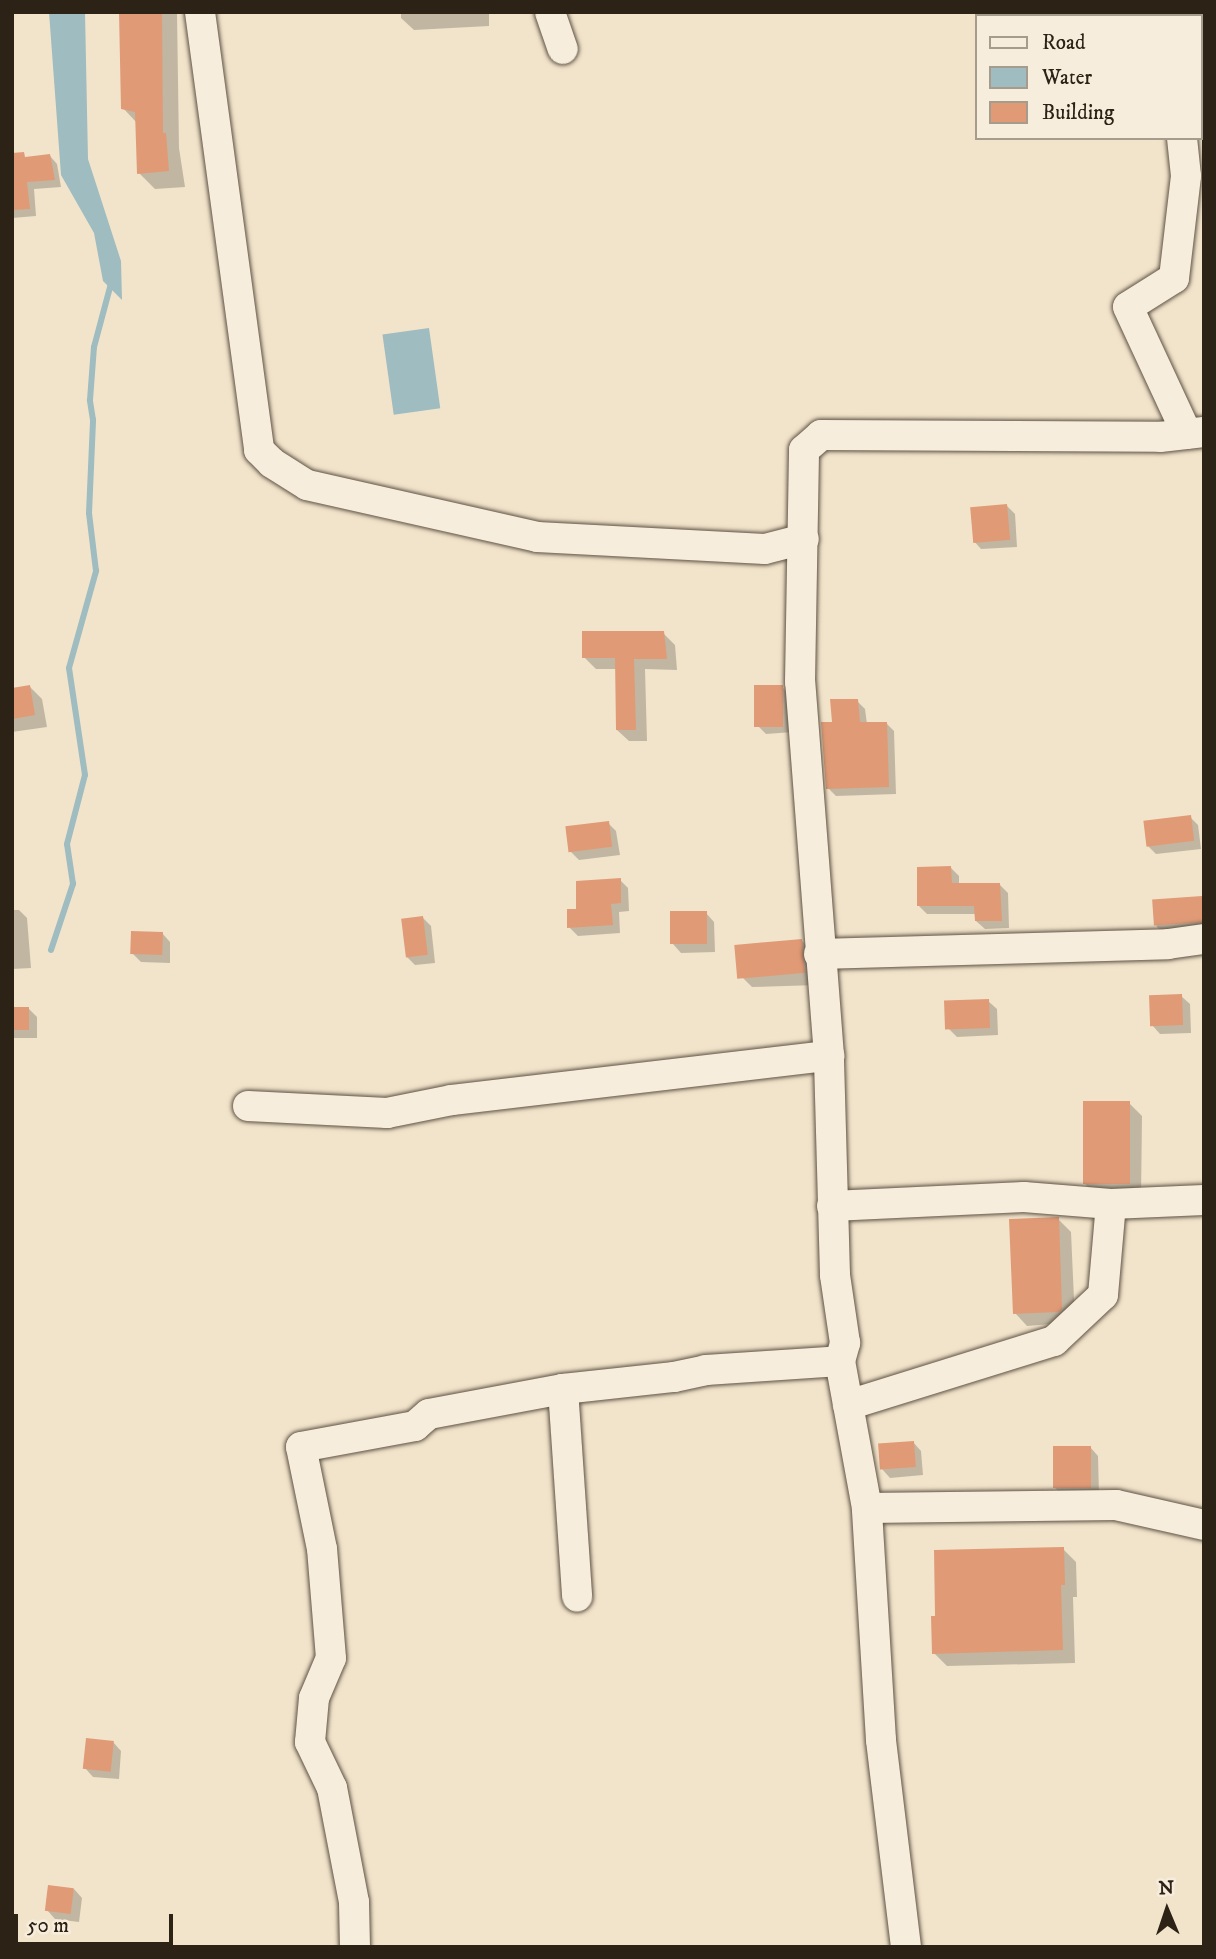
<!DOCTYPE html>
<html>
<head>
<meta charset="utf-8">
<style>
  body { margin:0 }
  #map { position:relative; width:1216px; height:1959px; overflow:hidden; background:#f2e4cb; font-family:"IM FELL DW Pica",serif }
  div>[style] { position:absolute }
  .water>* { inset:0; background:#9fbcc0; transform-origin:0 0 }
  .shadow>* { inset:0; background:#0003 }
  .stream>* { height:6px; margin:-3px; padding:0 3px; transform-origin:3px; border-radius:3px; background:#9fbcc0 }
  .building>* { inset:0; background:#e19a76; transform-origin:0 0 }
  .roads { filter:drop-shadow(0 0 2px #5e5243) drop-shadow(0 0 2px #5e5243) }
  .minor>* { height:30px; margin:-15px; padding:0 15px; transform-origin:15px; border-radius:15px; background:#f7eddd }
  span { translate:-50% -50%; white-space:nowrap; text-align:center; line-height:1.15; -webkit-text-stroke:7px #f7eddd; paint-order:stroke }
  .frame { position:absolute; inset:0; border:14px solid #2d2216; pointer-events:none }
  .legend { position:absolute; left:975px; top:14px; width:228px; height:126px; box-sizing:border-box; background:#f7eddd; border:2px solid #a69c8d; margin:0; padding:9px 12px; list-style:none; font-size:21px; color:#2d2216 }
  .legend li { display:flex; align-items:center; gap:14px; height:35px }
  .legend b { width:35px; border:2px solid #a69c8d }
  .north { position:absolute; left:1132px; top:1875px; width:70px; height:70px; -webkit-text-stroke:5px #f7eddd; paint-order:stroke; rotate:358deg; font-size:19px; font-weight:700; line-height:28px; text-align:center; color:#2d2216 }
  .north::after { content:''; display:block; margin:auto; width:24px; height:32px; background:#2d2216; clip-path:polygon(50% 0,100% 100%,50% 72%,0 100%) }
  .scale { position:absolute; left:14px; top:1914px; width:159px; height:32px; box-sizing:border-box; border:4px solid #2d2216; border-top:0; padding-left:9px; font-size:21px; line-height:24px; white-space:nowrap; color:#2d2216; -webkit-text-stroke:5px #f7eddd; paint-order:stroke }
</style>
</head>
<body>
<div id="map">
  <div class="water">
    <div style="clip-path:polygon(49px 12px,85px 12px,88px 159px,121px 261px,122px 300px,103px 281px,94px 233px,61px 175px)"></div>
    <div style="left:429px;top:328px;width:81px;height:47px;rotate:82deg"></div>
  </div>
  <div class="shadow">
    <div style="clip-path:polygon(121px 12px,177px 12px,179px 148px,185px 187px,155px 189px,139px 173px,137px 123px,123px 108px)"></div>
    <div style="clip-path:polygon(401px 12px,489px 12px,489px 26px,414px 30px,401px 18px)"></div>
    <div style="clip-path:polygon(50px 156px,57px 164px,61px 187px,34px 189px,36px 216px,12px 218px,12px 160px)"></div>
    <div style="clip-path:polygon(1007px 506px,1015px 514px,1017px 547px,981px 549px,973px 540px)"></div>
    <div style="clip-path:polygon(663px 633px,675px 645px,677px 670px,645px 669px,647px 741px,629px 741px,617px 730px,617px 669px,596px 669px,584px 657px)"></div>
    <div style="clip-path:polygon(30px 687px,42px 699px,47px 727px,12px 732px,12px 690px)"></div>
    <div style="clip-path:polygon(782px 687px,790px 695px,793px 732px,766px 734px,758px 726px)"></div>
    <div style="clip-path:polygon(857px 701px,865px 709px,867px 724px,886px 723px,894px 731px,896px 794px,836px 796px,828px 788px,834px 723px)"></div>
    <div style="clip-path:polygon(1190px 817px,1198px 825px,1201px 849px,1156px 854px,1148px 846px)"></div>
    <div style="clip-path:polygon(608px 823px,616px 831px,620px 855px,579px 860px,570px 851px)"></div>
    <div style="clip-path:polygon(951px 868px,959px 876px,959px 885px,999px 884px,1008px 893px,1009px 928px,985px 929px,976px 921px,976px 914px,927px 914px,919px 906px)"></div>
    <div style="clip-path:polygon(620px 880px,628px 888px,629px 911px,619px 912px,620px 933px,578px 936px,569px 927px,578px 911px)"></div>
    <div style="clip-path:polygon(1201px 897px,1204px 931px,1164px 934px,1156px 926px)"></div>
    <div style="clip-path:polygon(12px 910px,19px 910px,27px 918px,31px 968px,12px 969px)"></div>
    <div style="clip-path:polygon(706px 913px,714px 922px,715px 952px,681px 953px,673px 944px)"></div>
    <div style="clip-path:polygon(423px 918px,431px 926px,435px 963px,415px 965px,407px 957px)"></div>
    <div style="clip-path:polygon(162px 933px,170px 942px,170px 963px,141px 962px,132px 953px)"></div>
    <div style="clip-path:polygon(802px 941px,815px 954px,817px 985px,752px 987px,739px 974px)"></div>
    <div style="clip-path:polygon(1181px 996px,1190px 1004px,1191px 1033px,1160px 1034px,1152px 1025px)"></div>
    <div style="clip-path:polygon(988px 1001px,997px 1009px,998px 1035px,957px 1037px,949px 1029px)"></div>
    <div style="clip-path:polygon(28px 1008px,37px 1017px,37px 1038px,12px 1038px,12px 1009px)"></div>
    <div style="clip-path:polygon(1129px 1103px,1142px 1116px,1141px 1198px,1097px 1196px,1084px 1183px)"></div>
    <div style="clip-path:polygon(1058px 1219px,1071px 1232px,1075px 1322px,1027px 1326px,1015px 1313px)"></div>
    <div style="clip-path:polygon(913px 1442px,921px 1451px,923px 1475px,890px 1478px,882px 1469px)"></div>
    <div style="clip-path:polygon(1090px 1447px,1098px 1456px,1099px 1495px,1064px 1496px,1055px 1488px)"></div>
    <div style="clip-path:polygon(1063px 1549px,1076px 1562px,1077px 1597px,1073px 1597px,1075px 1663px,947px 1666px,934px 1653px)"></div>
    <div style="clip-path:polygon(113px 1742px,121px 1751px,119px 1779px,93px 1777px,85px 1768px)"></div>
    <div style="clip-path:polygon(74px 1889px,82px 1898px,79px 1922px,55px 1919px,47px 1910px)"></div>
  </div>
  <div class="stream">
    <div style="left:51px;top:950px;width:70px;rotate:-71.6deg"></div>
    <div style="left:73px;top:884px;width:40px;rotate:-98.5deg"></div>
    <div style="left:67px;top:844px;width:71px;rotate:-75.4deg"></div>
    <div style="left:85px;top:775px;width:108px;rotate:-98.5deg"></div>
    <div style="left:69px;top:668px;width:101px;rotate:-74.4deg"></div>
    <div style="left:96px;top:571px;width:58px;rotate:-96.9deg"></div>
    <div style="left:89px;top:513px;width:93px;rotate:-87.5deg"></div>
    <div style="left:93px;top:420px;width:20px;rotate:-99deg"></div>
    <div style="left:90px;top:400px;width:53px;rotate:-85.7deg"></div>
    <div style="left:94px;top:347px;width:69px;rotate:-75deg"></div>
  </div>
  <div class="building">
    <div style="clip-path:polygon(119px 12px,162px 12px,163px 133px,166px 133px,169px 171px,137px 174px,135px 112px,121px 109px)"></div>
    <div style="clip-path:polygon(24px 152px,25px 157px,50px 154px,55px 180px,27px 182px,30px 209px,12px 210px,12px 153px)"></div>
    <div style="left:1007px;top:504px;width:36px;height:37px;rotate:85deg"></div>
    <div style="clip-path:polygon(582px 631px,664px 631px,667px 659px,634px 659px,636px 730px,616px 730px,615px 658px,582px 658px)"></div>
    <div style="clip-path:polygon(30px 685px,35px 715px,12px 719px,12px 688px)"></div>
    <div style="left:754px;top:685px;width:29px;height:42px"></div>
    <div style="clip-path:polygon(830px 699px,858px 699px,860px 722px,887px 722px,889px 787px,826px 789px,821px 722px,832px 722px)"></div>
    <div style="left:1191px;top:815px;width:26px;height:48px;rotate:83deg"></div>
    <div style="left:609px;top:821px;width:26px;height:44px;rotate:83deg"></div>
    <div style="clip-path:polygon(951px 866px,952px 883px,1000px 883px,1002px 921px,975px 921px,974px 906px,917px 906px,917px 867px)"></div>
    <div style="clip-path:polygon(621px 878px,621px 903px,611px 904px,613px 925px,567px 928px,567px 909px,576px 909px,576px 881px)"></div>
    <div style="left:1202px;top:896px;width:26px;height:50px;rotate:86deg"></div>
    <div style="left:707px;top:911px;width:33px;height:37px;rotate:90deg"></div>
    <div style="left:423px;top:916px;width:39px;height:22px;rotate:83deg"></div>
    <div style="left:131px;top:931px;width:32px;height:23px;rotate:2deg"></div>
    <div style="left:802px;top:939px;width:34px;height:68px;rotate:85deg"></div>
    <div style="left:1182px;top:994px;width:31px;height:33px;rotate:88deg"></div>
    <div style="left:989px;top:999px;width:29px;height:45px;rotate:88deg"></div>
    <div style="left:12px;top:1007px;width:17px;height:23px"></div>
    <div style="left:1083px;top:1101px;width:47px;height:83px"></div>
    <div style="clip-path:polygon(1059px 1217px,1062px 1309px,1059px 1312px,1013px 1314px,1009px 1219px)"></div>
    <div style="left:914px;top:1441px;width:26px;height:36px;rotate:86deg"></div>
    <div style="left:1053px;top:1446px;width:38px;height:42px"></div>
    <div style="clip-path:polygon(1064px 1547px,1065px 1585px,1061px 1585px,1063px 1650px,932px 1654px,931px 1616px,935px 1616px,934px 1550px)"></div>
    <div style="left:86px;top:1738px;width:28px;height:31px;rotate:6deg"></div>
    <div style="left:48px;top:1885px;width:26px;height:26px;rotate:7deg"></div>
  </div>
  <div class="roads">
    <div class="minor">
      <div style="left:200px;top:12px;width:442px;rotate:82.3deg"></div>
      <div style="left:259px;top:450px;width:18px;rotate:45deg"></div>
      <div style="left:272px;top:463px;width:41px;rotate:32.2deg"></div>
      <div style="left:307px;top:485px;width:236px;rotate:12.7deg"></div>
      <div style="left:537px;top:537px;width:228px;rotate:3deg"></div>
      <div style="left:765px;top:549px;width:40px;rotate:-14.4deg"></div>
      <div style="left:550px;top:12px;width:39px;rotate:71deg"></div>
      <div style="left:1182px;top:138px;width:38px;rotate:84deg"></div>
      <div style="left:1186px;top:176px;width:103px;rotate:96.7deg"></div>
      <div style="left:1174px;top:278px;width:54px;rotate:147.8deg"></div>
      <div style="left:1128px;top:307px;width:140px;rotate:65.1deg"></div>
      <div style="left:819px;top:954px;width:349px;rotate:-1.6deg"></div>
      <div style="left:1168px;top:944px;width:36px;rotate:-8deg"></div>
      <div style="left:248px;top:1106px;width:139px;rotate:2.9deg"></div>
      <div style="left:387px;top:1113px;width:66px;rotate:-11.3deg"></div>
      <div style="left:452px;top:1100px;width:380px;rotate:-6.7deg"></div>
      <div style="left:832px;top:1206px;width:192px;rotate:-2.7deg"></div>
      <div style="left:1024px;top:1197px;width:87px;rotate:4.6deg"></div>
      <div style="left:1111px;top:1204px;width:93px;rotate:-2.5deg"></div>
      <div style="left:563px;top:1389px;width:208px;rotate:86.1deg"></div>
      <div style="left:848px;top:1405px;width:216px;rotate:-17.3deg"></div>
      <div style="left:1054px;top:1341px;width:67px;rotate:-43.2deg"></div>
      <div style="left:1103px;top:1295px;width:91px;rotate:-85deg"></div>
      <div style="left:867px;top:1508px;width:249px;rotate:-0.7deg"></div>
      <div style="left:1116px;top:1505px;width:90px;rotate:12.8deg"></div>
      <div style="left:355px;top:1947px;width:45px;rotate:-91.3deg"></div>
      <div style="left:354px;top:1902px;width:116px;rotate:-100.9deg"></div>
      <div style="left:332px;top:1788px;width:51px;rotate:-115.6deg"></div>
      <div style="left:310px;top:1742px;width:44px;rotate:-84.8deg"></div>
      <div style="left:314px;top:1698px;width:43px;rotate:-67deg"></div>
      <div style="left:331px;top:1658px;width:109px;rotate:-94.7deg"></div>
      <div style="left:322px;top:1549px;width:104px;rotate:-101.6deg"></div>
      <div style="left:301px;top:1447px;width:116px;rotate:-10.4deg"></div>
      <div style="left:415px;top:1426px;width:18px;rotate:-41deg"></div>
      <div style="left:429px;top:1414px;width:136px;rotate:-10.6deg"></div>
      <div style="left:563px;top:1389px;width:112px;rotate:-6.2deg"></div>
      <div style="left:674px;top:1377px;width:33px;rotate:-12deg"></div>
      <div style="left:706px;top:1370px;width:134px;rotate:-3.8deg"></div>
      <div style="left:906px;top:1947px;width:209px;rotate:-96.9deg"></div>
      <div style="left:881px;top:1740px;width:232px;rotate:-93.5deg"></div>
      <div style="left:867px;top:1508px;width:149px;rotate:-100.4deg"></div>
      <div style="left:840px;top:1361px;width:19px;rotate:-74deg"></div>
      <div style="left:845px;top:1343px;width:69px;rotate:-98.4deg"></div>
      <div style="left:835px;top:1275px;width:219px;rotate:-91.6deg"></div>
      <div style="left:829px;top:1056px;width:375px;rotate:-94.4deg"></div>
      <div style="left:800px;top:682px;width:232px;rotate:-89deg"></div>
      <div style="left:804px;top:450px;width:23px;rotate:-41deg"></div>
      <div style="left:821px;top:435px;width:339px;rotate:0.3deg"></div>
      <div style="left:1160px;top:437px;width:44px;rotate:-6.5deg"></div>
    </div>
  </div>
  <div class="frame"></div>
  <ul class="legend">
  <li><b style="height:9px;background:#f7eddd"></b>Road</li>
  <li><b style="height:19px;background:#9fbcc0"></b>Water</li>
  <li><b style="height:19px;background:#e19a76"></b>Building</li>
  </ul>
  <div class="north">N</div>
  <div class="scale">50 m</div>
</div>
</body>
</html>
